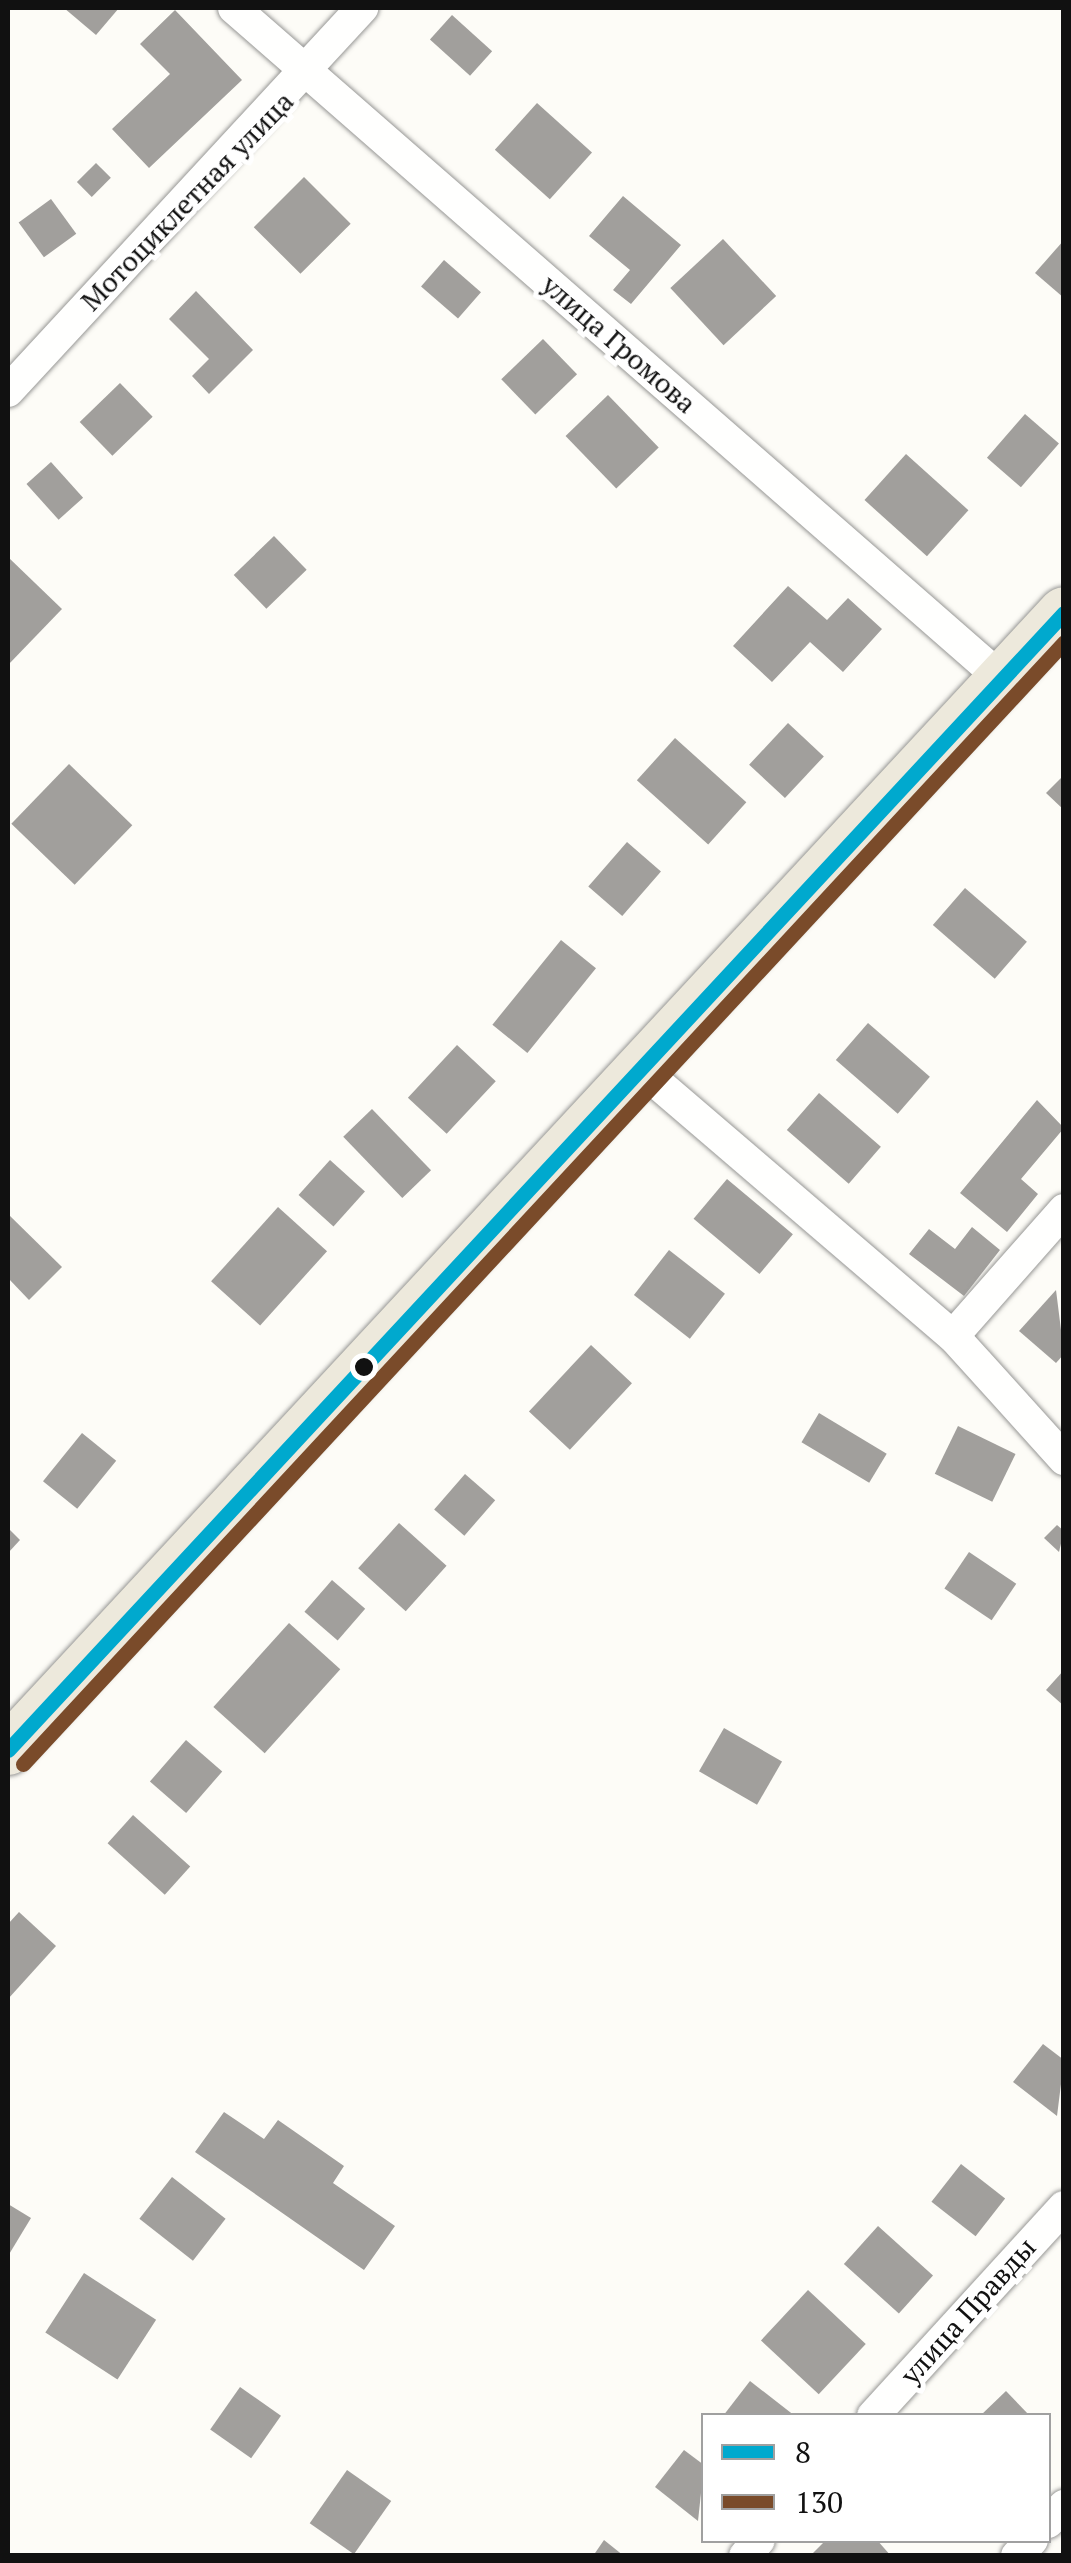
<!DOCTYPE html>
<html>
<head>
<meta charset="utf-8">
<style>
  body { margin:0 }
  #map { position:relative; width:1071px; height:2563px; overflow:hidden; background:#fdfcf7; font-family:"PT Serif",serif }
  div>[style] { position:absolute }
  .building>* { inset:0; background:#a19f9c; transform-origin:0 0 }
  .roads { filter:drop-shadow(0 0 2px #979795) drop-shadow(0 0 2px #979795) }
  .minor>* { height:32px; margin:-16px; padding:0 16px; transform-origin:16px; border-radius:16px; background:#fffffe }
  .primary>* { height:50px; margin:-25px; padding:0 25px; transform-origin:25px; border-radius:25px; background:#ede9dc }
  .bus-1>* { height:15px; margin:-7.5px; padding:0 7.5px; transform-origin:7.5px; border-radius:7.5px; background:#00a9ce }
  .bus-2>* { height:15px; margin:-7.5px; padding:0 7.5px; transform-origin:7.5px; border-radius:7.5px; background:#7a4b2a }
  .dots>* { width:28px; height:28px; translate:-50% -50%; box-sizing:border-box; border:5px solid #fff; border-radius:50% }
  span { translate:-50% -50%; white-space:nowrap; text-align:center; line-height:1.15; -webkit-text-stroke:10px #fff; paint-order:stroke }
  .street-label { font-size:28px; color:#111 }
  .frame { position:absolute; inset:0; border:10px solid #111; pointer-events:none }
  .legend { position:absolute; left:701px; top:2413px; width:350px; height:130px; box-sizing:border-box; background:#fff; border:2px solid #a0a0a0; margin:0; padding:12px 18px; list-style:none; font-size:30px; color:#111 }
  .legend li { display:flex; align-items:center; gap:20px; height:50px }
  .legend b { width:50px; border:2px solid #a0a0a0 }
</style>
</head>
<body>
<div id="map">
  <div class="building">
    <div style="clip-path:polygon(64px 8px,119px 8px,96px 35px)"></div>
    <div style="clip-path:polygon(175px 10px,242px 80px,149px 168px,112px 129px,170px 74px,140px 44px)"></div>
    <div style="left:452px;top:15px;width:54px;height:33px;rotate:42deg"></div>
    <div style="left:537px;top:103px;width:74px;height:63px;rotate:42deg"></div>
    <div style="left:96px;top:163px;width:21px;height:27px;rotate:45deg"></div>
    <div style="left:304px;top:177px;width:66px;height:71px;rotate:45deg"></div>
    <div style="clip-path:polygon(623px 196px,681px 245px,631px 304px,613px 290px,630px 270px,589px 236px)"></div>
    <div style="left:51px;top:199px;width:43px;height:40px;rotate:54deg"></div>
    <div style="left:723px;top:239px;width:78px;height:72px;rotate:47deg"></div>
    <div style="clip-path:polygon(1064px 240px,1064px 298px,1035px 273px)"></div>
    <div style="left:444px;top:260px;width:49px;height:35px;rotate:41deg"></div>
    <div style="clip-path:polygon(196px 291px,253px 350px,209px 394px,192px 376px,209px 359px,169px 319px)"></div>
    <div style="left:543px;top:339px;width:49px;height:58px;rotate:46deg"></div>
    <div style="left:120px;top:383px;width:47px;height:56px;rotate:46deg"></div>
    <div style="left:608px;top:395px;width:73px;height:59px;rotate:46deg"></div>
    <div style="left:1025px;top:414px;width:45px;height:58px;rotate:41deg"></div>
    <div style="left:906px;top:454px;width:84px;height:62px;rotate:42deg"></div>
    <div style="left:51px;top:462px;width:48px;height:33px;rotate:48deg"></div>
    <div style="left:274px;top:536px;width:47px;height:56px;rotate:46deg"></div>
    <div style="clip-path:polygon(8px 557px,62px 609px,8px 665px)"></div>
    <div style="clip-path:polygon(788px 586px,827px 620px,848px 598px,882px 629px,843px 672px,810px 642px,772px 682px,733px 646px)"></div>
    <div style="left:788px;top:723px;width:49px;height:57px;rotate:43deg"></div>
    <div style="left:675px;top:738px;width:96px;height:57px;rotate:42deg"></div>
    <div style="left:69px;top:764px;width:88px;height:83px;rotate:44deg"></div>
    <div style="clip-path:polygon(1064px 775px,1064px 810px,1046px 793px)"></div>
    <div style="left:627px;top:842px;width:45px;height:59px;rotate:41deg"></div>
    <div style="left:965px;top:888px;width:82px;height:49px;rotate:41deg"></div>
    <div style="left:561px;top:940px;width:45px;height:109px;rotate:39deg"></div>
    <div style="left:868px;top:1023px;width:82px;height:49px;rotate:41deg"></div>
    <div style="left:457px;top:1045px;width:53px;height:72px;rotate:43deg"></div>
    <div style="left:819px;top:1093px;width:82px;height:49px;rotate:41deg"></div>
    <div style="clip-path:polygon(1037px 1100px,1064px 1128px,1021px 1179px,1038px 1194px,1007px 1232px,960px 1193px)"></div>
    <div style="left:372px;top:1109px;width:85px;height:40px;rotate:46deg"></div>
    <div style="left:330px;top:1160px;width:47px;height:47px;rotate:42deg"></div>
    <div style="left:727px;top:1179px;width:86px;height:52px;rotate:40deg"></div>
    <div style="left:278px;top:1207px;width:66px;height:100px;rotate:42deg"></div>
    <div style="clip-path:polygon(8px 1214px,62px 1267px,29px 1300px,8px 1278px)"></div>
    <div style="clip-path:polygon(972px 1227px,1000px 1250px,964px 1296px,909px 1254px,929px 1229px,955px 1249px)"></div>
    <div style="left:669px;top:1250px;width:71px;height:57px;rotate:38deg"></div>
    <div style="clip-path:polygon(1056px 1290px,1064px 1354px,1056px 1363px,1019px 1331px)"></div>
    <div style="left:591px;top:1345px;width:56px;height:91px;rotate:43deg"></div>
    <div style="left:819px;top:1413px;width:79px;height:34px;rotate:31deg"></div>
    <div style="left:958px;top:1426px;width:64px;height:53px;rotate:26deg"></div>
    <div style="left:82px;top:1433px;width:44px;height:62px;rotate:39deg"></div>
    <div style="left:465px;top:1474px;width:40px;height:47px;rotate:41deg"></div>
    <div style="left:399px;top:1523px;width:64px;height:61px;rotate:42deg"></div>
    <div style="clip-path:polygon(1057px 1525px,1064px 1531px,1059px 1552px,1044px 1538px)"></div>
    <div style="clip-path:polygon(8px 1528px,20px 1540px,8px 1553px)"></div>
    <div style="left:969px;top:1552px;width:57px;height:44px;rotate:34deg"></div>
    <div style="left:332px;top:1580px;width:44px;height:42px;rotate:41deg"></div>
    <div style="left:289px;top:1623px;width:69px;height:113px;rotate:42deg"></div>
    <div style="clip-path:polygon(1064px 1670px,1064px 1706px,1046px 1690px)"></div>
    <div style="left:724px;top:1728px;width:67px;height:50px;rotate:30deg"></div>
    <div style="left:186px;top:1740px;width:48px;height:55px;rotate:41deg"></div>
    <div style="left:133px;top:1815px;width:77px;height:38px;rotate:42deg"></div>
    <div style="clip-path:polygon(19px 1912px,56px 1946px,8px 1999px,8px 1924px)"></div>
    <div style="clip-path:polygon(1043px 2044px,1064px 2060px,1057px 2116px,1013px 2082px)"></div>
    <div style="clip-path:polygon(224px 2112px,264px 2139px,278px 2120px,344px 2166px,333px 2183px,395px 2226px,364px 2270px,195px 2152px)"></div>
    <div style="left:961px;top:2164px;width:56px;height:48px;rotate:38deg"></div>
    <div style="left:172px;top:2177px;width:68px;height:53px;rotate:38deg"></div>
    <div style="clip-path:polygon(8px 2204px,31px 2218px,8px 2256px)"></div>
    <div style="left:878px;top:2226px;width:74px;height:51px;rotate:42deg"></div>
    <div style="left:84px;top:2273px;width:86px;height:71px;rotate:33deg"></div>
    <div style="left:808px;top:2290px;width:79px;height:69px;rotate:43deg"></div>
    <div style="clip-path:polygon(750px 2381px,795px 2416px,723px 2416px)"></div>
    <div style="left:240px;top:2387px;width:50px;height:52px;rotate:35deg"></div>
    <div style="clip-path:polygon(1006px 2391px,1030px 2416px,980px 2416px)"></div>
    <div style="clip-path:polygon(684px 2450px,704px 2465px,698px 2521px,655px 2487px)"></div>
    <div style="left:347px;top:2470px;width:54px;height:65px;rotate:35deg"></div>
    <div style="clip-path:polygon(604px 2540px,624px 2556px,593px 2556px)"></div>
    <div style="clip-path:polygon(826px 2540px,877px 2540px,891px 2556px,810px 2556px)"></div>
  </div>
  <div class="roads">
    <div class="minor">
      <div style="left:234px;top:8px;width:1021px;rotate:41.15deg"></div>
      <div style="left:8px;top:391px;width:522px;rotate:-47.25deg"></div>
      <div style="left:641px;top:1069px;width:411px;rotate:40.6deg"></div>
      <div style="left:953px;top:1336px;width:166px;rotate:47.9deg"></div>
      <div style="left:953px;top:1336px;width:168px;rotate:-48.6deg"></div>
      <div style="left:873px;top:2416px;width:283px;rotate:-47.6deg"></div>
      <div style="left:1048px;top:2522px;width:23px;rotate:-45deg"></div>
      <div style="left:745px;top:2556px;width:21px;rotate:-49deg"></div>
      <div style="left:1017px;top:2556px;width:22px;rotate:-47deg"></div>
    </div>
    <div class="primary">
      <div style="left:8px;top:1750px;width:1552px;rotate:-47.14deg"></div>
    </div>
  </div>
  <div class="bus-1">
    <div style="left:8px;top:1750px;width:1552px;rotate:-47.12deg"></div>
  </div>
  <div class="bus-2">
    <div style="left:23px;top:1764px;width:1531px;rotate:-47.14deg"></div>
  </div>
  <div class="dots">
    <div style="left:364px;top:1367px;background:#111"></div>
  </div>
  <div class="street-label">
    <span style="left:187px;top:201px;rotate:-46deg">Мотоциклетная улица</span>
    <span style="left:619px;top:344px;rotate:41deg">улица Громова</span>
    <span style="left:968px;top:2311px;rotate:-48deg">улица Правды</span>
  </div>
  <div class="frame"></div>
  <ul class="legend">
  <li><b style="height:12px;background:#00a9ce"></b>8</li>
  <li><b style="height:12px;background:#7a4b2a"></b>130</li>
  </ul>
</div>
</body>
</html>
